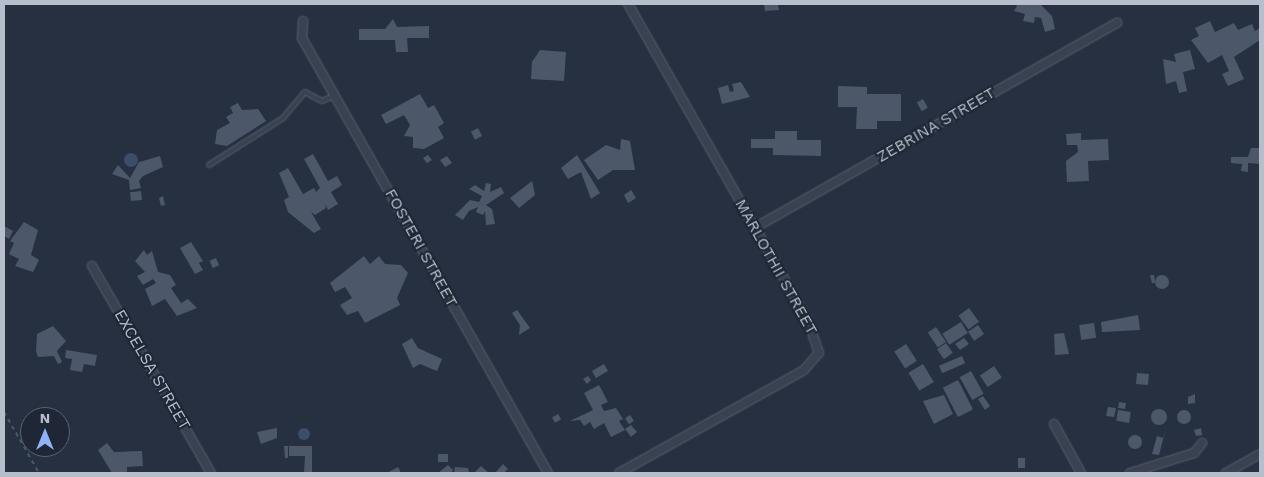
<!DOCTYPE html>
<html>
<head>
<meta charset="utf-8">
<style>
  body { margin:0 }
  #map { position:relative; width:1264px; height:477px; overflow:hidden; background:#263041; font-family:"Work Sans",sans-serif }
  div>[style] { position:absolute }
  .water>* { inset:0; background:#3c4d69 }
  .round { border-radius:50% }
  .building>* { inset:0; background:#4c576a; transform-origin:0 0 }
  .path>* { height:2px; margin-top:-1px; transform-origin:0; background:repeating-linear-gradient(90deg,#465b5f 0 4px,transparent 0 8px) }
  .roads { filter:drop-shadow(0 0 1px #58606e) drop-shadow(0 0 1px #58606e) }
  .service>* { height:4px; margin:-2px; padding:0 2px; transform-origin:2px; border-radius:2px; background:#3a4251 }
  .minor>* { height:8px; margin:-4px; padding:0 4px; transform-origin:4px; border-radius:4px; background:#3a4251 }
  span { translate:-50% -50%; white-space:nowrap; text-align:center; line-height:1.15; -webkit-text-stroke:4.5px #1f2736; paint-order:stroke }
  .street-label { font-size:16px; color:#b7becb }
  .frame { position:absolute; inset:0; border:5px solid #b7becb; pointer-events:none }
  .north { position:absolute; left:20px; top:407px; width:50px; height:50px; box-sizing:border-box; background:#1f2736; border:1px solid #5c6372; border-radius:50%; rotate:0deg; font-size:14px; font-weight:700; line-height:20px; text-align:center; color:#b7becb }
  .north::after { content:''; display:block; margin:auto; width:18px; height:22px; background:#8fb3f8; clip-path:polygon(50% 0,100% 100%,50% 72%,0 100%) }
</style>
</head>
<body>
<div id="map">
  <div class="water">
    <div class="round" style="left:124px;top:153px;width:14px;height:14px"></div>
    <div class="round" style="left:298px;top:428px;width:12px;height:12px"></div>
  </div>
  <div class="building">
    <div style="clip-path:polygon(764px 4px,778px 4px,779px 10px,765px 11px)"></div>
    <div style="clip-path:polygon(1014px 4px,1040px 4px,1052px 16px,1055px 29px,1045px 32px,1041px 18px,1035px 17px,1034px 23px,1023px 21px,1025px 14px,1014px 11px,1017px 6px)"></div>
    <div style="clip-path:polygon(393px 19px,397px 27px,429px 26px,429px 38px,407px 38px,408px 52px,396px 52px,395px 40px,359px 40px,359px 29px,385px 29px)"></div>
    <div style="clip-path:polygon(1210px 21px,1215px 32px,1234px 23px,1238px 30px,1252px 24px,1255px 31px,1260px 28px,1260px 40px,1234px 57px,1244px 79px,1228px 86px,1222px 74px,1229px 71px,1222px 55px,1208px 63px,1191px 40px,1199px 36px,1195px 28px)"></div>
    <div style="clip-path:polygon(540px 50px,566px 52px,564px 81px,531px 79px,532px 62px)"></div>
    <div style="clip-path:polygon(1190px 50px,1195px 69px,1183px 72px,1187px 91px,1179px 93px,1176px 81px,1166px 84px,1163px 59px,1176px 62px,1174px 54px)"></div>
    <div style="clip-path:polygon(741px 82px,750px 97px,722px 104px,718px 88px,728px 85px,730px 92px,734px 91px,732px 84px)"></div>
    <div style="clip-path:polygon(838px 86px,867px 87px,867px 94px,901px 94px,901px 121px,877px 121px,877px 129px,856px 129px,857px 107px,838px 107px)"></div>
    <div style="clip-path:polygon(420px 94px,428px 108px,434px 105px,444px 123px,438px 127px,444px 138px,424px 149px,413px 148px,413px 137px,404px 136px,410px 125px,404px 115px,386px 124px,381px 115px)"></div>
    <div style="left:923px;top:99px;width:10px;height:7px;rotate:61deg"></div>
    <div style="clip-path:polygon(238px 103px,242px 110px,258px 109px,266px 121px,227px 146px,215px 144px,217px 130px,230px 123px,226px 117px,233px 113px,230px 107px)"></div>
    <div style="left:478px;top:128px;width:9px;height:8px;rotate:63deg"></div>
    <div style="clip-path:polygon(775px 131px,797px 131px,797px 140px,821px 140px,821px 156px,773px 155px,773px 148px,751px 148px,751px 139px,775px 139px)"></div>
    <div style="clip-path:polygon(1081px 133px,1081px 140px,1108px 139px,1109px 160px,1088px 161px,1089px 181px,1067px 182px,1066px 161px,1078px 152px,1077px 145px,1067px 145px,1066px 134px)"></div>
    <div style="clip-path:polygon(621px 139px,630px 141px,635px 170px,613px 170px,598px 180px,584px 160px,606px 145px,620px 150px)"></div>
    <div style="clip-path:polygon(1251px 148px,1260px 148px,1260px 164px,1248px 163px,1248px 172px,1241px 171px,1242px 164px,1231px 163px,1231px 157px,1248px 157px)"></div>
    <div style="clip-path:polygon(313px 154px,328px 181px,337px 176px,342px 185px,331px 192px,338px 204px,328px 210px,325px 203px,326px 208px,315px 215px,311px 212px,321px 229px,314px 233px,288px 212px,284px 200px,289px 197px,279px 173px,288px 168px,303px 194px,314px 188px,316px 192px,320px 188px,304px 159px)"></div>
    <div style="clip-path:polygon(428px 155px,432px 160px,427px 163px,423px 158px)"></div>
    <div style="clip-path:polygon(577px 155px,600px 193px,591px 199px,581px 172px,568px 179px,561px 168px)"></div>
    <div style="clip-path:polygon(160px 156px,163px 167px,143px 176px,139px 181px,141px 188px,130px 190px,129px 180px,112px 174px,118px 165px,130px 178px,139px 162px)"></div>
    <div style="clip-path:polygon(447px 156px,452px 163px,445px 167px,440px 160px)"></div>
    <div style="clip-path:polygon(532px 181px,535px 195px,519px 208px,510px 198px)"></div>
    <div style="clip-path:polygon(486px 183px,491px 184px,490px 192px,501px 187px,504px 193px,486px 205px,492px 209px,495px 224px,486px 225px,485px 211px,483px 215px,476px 212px,478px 207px,469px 211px,463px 220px,455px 215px,470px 200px,479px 202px,482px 196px,469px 189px,475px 185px,484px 191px)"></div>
    <div style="clip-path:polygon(631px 190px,636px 198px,628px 203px,624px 195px)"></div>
    <div style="left:141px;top:191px;width:9px;height:11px;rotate:84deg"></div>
    <div style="clip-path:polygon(163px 196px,165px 205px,161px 206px,159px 198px)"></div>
    <div style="clip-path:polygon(24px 222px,38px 230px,31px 255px,39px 260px,33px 272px,15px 266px,19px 259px,9px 254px,14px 243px,10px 241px)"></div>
    <div style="clip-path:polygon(4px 226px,13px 231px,9px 239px,4px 236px)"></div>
    <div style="clip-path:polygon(191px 242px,203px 261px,199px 263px,203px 270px,195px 274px,180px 248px)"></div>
    <div style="clip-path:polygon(144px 250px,147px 255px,152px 251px,158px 272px,170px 275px,176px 285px,171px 288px,181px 303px,188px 299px,197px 308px,177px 316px,165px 299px,152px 306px,145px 289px,156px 283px,153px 279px,143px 285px,137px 276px,145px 272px,135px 261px)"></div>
    <div style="clip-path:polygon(364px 256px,370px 264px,379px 256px,385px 264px,401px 265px,408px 273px,397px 298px,400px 305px,365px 323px,358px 311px,347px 315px,340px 305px,352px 298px,345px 287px,335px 292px,330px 283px)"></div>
    <div style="left:216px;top:258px;width:8px;height:7px;rotate:67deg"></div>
    <div class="round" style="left:1155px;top:275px;width:14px;height:14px"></div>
    <div style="clip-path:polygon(1150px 275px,1154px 275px,1155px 283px,1152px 283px)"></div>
    <div style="left:969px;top:308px;width:17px;height:13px;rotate:54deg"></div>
    <div style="clip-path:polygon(517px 310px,530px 328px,519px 335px,520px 325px,512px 313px)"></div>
    <div style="clip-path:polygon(1138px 315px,1140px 330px,1102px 332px,1101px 322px)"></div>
    <div style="left:961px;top:322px;width:13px;height:22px;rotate:58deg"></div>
    <div style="left:1094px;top:323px;width:15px;height:15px;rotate:82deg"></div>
    <div style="left:978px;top:325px;width:11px;height:12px;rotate:56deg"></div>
    <div style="clip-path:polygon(53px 326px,66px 341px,57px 351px,62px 362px,58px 364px,54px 356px,38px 357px,36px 351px,37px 334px)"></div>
    <div style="left:936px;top:327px;width:18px;height:10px;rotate:56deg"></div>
    <div style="clip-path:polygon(1064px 333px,1069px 354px,1055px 355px,1054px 334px)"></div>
    <div style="clip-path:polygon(412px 338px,418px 348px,442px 359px,437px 371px,420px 364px,413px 368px,402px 344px)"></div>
    <div style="clip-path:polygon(964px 338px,969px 344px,960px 350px,955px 344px)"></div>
    <div style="left:946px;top:343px;width:12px;height:11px;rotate:55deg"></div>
    <div style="left:906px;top:344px;width:20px;height:14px;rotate:57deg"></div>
    <div style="clip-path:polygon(66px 350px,97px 355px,95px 366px,84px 364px,82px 372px,70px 370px,72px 359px,65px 358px)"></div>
    <div style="left:962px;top:356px;width:8px;height:25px;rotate:67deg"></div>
    <div style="left:604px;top:364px;width:8px;height:14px;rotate:60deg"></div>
    <div style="left:923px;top:364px;width:21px;height:17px;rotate:59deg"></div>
    <div style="left:994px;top:366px;width:14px;height:17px;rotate:56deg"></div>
    <div style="left:971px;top:371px;width:26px;height:13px;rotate:61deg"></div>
    <div style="left:1137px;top:373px;width:12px;height:11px;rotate:5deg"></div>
    <div style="clip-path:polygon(588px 376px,591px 380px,587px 384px,583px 379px)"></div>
    <div style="left:958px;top:380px;width:33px;height:17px;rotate:63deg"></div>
    <div style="clip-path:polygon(599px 385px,608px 402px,601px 405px,604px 411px,616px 408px,623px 419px,619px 421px,625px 430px,611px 437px,604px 423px,594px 429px,590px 422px,584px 426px,580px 420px,570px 421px,593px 410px,584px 393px)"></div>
    <div style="clip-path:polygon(1195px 394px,1195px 403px,1188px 404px,1188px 397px)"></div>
    <div style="clip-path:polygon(944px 395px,953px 414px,934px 424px,923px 401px)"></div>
    <div style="clip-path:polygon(983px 396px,990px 406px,985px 410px,978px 399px)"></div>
    <div style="left:1119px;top:402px;width:7px;height:6px;rotate:8deg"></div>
    <div style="clip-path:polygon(1108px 407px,1116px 408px,1114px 417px,1106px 416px)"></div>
    <div class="round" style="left:1151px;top:409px;width:16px;height:16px"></div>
    <div style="left:1118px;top:410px;width:13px;height:11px;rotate:9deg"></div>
    <div class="round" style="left:1177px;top:410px;width:14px;height:14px"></div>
    <div style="left:558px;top:414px;width:6px;height:7px;rotate:59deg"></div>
    <div style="left:630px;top:415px;width:7px;height:6px;rotate:56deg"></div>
    <div style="clip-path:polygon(1167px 424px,1159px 455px,1152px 454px,1157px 436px,1163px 438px)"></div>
    <div style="clip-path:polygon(631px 425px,637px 432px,631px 437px,625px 429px)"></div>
    <div style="clip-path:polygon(277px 428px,277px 438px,261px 444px,257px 432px)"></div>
    <div style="clip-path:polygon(1201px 428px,1202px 435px,1196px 436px,1194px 430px)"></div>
    <div class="round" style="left:1128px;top:435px;width:14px;height:14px"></div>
    <div style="clip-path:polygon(107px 443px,114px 452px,142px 451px,143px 466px,127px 467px,127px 473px,112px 473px,98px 450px)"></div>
    <div style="clip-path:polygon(284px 446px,288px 446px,288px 458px,285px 458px)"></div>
    <div style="clip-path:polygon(289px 446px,312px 446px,312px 473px,304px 473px,305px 456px,289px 456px)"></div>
    <div style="left:438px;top:454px;width:10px;height:8px"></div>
    <div style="left:1018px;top:458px;width:7px;height:10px"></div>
    <div style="clip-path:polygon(503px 464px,508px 469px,504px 473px,495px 473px)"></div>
    <div style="clip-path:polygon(448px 465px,453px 470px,451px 473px,438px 473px)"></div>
    <div style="clip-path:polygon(481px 466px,489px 473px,474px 473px)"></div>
    <div style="clip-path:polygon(398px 467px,401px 473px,387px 473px)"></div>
    <div style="clip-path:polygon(455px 467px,468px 468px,469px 473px,454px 473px)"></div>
  </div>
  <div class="path">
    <div style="left:4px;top:412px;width:70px;rotate:60.2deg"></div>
  </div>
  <div class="roads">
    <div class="service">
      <div style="left:209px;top:165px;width:88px;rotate:-32.4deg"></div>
      <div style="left:283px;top:118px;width:34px;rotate:-50deg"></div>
      <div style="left:305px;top:92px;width:19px;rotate:28deg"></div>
      <div style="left:322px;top:101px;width:13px;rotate:-23deg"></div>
    </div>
    <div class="minor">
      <div style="left:303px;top:21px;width:17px;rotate:93deg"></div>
      <div style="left:302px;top:38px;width:500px;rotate:60.5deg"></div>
      <div style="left:756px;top:227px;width:415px;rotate:-29.5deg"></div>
      <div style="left:92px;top:266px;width:239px;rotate:60.1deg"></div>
      <div style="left:1054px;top:424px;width:56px;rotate:61.1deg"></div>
      <div style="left:619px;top:473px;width:212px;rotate:-29.1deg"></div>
      <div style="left:804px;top:370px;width:23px;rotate:-49deg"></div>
      <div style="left:819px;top:353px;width:36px;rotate:-109deg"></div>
      <div style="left:807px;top:319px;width:362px;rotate:-119.6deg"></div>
      <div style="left:1130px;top:473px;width:67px;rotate:-17.4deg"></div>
      <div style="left:1194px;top:453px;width:13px;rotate:-51deg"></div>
      <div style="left:1226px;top:473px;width:39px;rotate:-29deg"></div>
    </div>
  </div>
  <div class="street-label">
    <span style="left:936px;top:125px;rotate:-30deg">ZEBRINA STREET</span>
    <span style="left:421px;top:248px;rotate:61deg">FOSTERI STREET</span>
    <span style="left:776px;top:267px;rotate:61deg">MARLOTHII STREET</span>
    <span style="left:152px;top:370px;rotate:60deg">EXCELSA STREET</span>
  </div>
  <div class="frame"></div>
  <div class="north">N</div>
</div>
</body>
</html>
